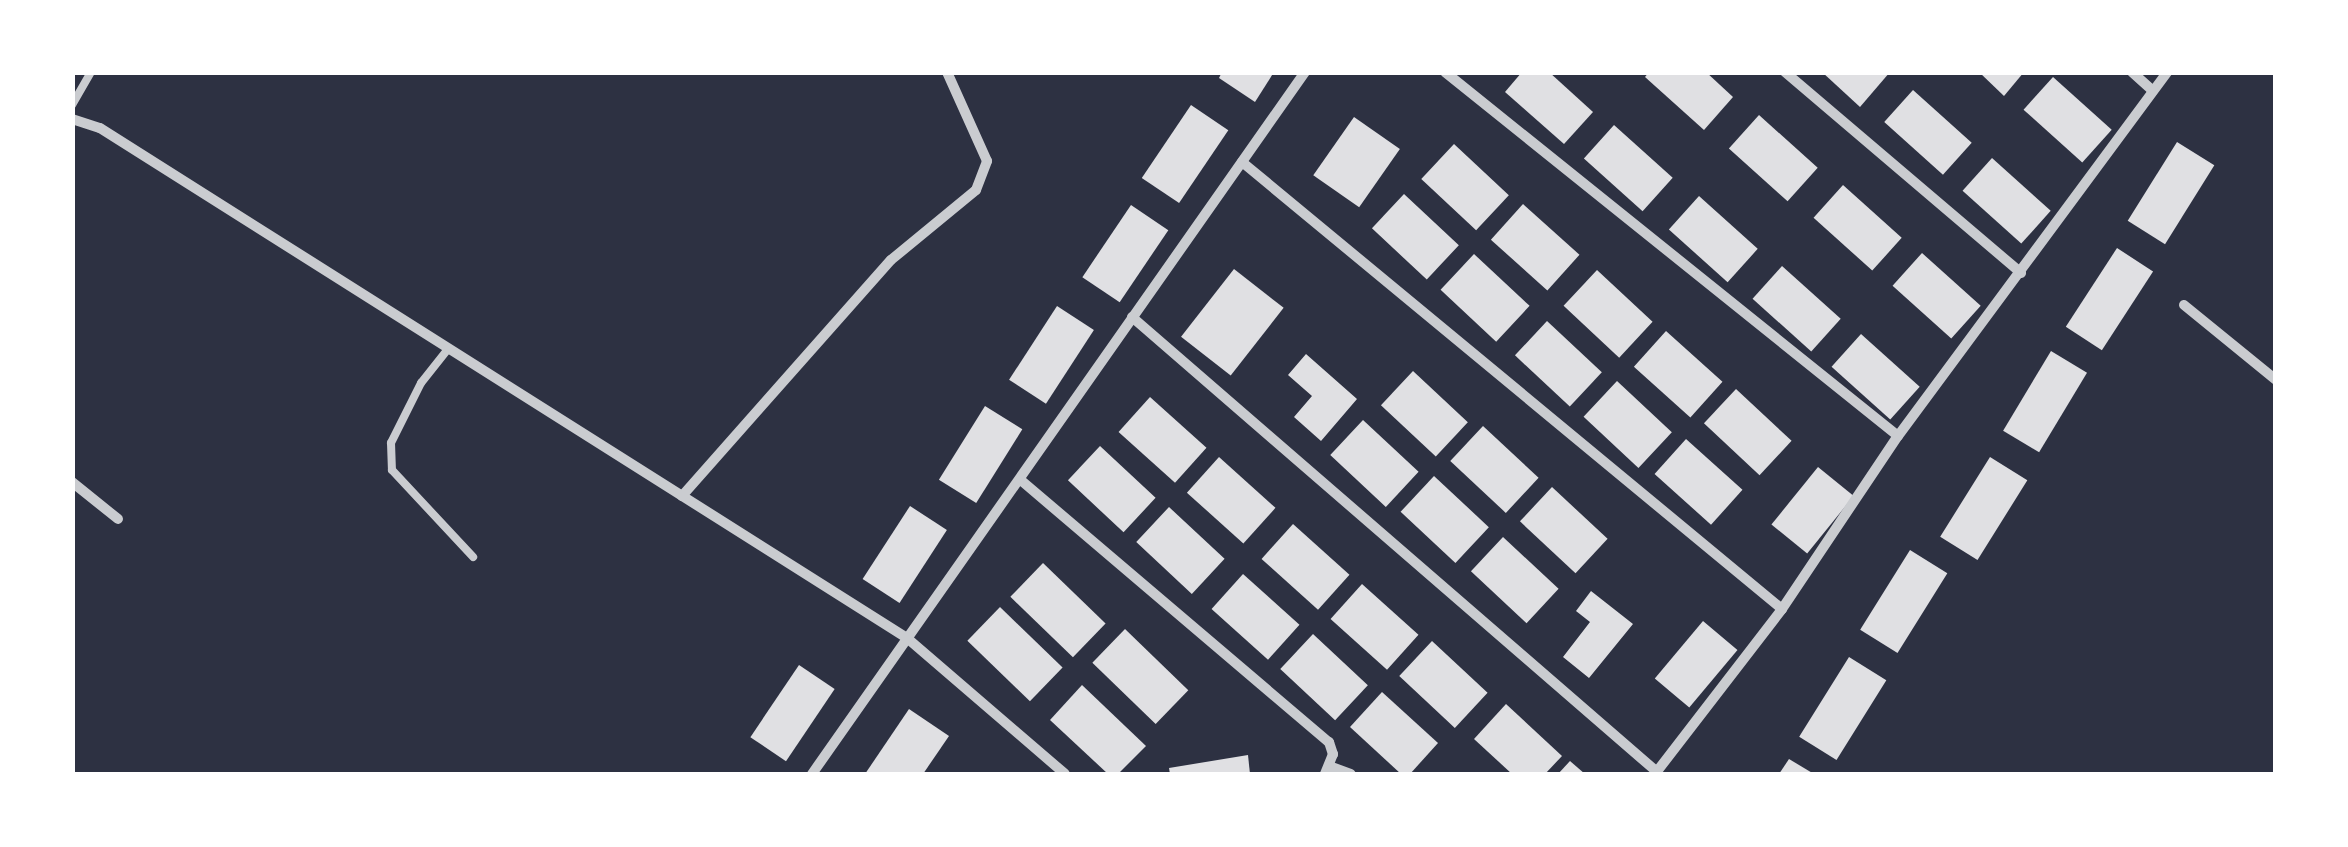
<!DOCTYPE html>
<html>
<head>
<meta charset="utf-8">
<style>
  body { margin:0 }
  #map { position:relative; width:2348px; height:847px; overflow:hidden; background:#2d3142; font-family:Overpass,sans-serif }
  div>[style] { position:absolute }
  .building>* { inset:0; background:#e0e0e3; transform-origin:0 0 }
  .service>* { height:8px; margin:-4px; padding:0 4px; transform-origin:4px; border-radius:4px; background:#caccd0 }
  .minor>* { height:10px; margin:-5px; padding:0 5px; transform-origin:5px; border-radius:5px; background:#caccd0 }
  span { translate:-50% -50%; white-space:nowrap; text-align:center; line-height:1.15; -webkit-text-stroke:8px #fff; paint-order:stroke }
  .frame { position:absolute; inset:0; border:75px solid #fff; pointer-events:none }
</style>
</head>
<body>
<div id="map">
  <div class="building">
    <div style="clip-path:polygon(1222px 72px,1274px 72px,1255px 102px,1219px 78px)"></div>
    <div style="clip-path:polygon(1522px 72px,1549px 72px,1593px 112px,1564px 144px,1505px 92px)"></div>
    <div style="clip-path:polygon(1649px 72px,1706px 72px,1733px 97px,1704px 130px,1645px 77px)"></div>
    <div style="clip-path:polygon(1822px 72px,1890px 72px,1860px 107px)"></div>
    <div style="clip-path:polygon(1979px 72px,2024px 72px,2004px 96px)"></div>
    <div style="left:2053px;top:77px;width:79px;height:44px;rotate:42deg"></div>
    <div style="left:1913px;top:90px;width:79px;height:43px;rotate:42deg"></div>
    <div style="left:1191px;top:105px;width:45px;height:88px;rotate:34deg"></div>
    <div style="left:1759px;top:115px;width:79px;height:45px;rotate:42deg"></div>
    <div style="left:1354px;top:117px;width:56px;height:71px;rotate:35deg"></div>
    <div style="left:1614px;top:125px;width:79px;height:45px;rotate:42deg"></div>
    <div style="left:2177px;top:142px;width:44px;height:93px;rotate:32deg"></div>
    <div style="left:1454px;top:144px;width:75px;height:48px;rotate:43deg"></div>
    <div style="left:1992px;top:158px;width:79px;height:44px;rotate:42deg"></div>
    <div style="left:1843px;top:185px;width:79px;height:44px;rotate:42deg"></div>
    <div style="left:1404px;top:194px;width:75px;height:47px;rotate:43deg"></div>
    <div style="left:1699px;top:196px;width:79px;height:45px;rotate:42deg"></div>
    <div style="left:1523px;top:204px;width:76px;height:48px;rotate:42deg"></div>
    <div style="left:1131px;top:205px;width:45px;height:87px;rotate:34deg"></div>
    <div style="left:2117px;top:248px;width:43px;height:94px;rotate:33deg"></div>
    <div style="left:1922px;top:253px;width:79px;height:44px;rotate:42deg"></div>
    <div style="left:1474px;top:254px;width:76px;height:49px;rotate:43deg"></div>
    <div style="left:1782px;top:266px;width:79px;height:44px;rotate:42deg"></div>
    <div style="left:1234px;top:269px;width:63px;height:86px;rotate:38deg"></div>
    <div style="left:1597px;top:270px;width:76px;height:49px;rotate:43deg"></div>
    <div style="left:1057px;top:306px;width:44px;height:88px;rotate:33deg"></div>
    <div style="left:1547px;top:321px;width:75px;height:47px;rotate:43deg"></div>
    <div style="left:1666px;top:331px;width:76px;height:48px;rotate:42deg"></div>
    <div style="left:1861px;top:334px;width:79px;height:44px;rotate:42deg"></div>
    <div style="left:2051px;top:351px;width:42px;height:93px;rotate:31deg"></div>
    <div style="clip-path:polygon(1306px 354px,1357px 399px,1321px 441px,1294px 417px,1312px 396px,1288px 375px)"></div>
    <div style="left:1413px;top:371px;width:75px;height:47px;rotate:43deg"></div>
    <div style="left:1617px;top:381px;width:75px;height:49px;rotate:43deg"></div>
    <div style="left:1736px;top:389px;width:76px;height:47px;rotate:43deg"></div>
    <div style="left:1150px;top:397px;width:76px;height:47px;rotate:42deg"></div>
    <div style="left:985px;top:406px;width:44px;height:87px;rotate:32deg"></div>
    <div style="left:1363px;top:420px;width:76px;height:48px;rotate:43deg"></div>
    <div style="left:1483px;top:426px;width:76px;height:48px;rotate:43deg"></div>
    <div style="left:1686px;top:439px;width:76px;height:47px;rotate:42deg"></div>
    <div style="left:1100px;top:446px;width:76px;height:47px;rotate:43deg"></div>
    <div style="left:1219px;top:457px;width:76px;height:48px;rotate:42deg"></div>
    <div style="left:1990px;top:457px;width:44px;height:94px;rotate:32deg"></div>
    <div style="left:1818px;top:467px;width:46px;height:74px;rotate:39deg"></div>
    <div style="left:1434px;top:476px;width:75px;height:49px;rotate:43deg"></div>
    <div style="left:1552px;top:487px;width:76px;height:47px;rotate:43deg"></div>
    <div style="left:910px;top:506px;width:44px;height:87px;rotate:33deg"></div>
    <div style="left:1169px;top:507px;width:76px;height:48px;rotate:43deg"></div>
    <div style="left:1293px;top:524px;width:76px;height:47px;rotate:42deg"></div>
    <div style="left:1503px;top:537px;width:76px;height:47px;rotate:43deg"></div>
    <div style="left:1910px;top:550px;width:44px;height:94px;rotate:32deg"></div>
    <div style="left:1043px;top:563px;width:87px;height:47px;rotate:44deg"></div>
    <div style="left:1243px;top:574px;width:76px;height:47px;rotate:42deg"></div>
    <div style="left:1362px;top:584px;width:76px;height:47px;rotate:42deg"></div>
    <div style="clip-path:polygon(1591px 591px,1633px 624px,1589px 678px,1563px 657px,1590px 622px,1576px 611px)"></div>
    <div style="left:1000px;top:607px;width:87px;height:47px;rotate:44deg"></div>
    <div style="left:1703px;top:621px;width:45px;height:75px;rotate:40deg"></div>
    <div style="left:1125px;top:629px;width:88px;height:47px;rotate:44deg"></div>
    <div style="left:1313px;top:634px;width:75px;height:48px;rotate:43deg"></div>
    <div style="left:1432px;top:641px;width:76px;height:48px;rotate:43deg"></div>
    <div style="left:1849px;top:657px;width:44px;height:94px;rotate:32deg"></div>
    <div style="left:799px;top:665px;width:43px;height:87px;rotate:34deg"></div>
    <div style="clip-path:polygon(1082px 685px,1146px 746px,1118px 774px,1108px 774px,1050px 720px)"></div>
    <div style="clip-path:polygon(1382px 692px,1438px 743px,1410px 774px,1401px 774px,1350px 727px)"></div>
    <div style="clip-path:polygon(1506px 704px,1562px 756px,1545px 774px,1512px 774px,1474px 739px)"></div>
    <div style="clip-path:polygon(909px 709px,949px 736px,923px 774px,865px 774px)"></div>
    <div style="clip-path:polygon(1248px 755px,1250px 774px,1170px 774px,1169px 768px)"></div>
    <div style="clip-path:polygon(1789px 759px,1814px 774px,1779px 774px)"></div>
    <div style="clip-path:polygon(1570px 761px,1585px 774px,1558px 774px)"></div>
  </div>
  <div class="service">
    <div style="left:72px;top:105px;width:38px;rotate:-60deg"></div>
    <div style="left:448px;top:349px;width:43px;rotate:128.5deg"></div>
    <div style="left:421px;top:383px;width:67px;rotate:116.6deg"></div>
    <div style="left:391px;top:443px;width:27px;rotate:88deg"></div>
    <div style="left:392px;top:470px;width:119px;rotate:47deg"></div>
  </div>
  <div class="minor">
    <div style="left:1445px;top:72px;width:581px;rotate:38.78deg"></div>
    <div style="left:1785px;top:72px;width:310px;rotate:40.4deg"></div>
    <div style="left:2132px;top:72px;width:28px;rotate:42deg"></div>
    <div style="left:72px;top:119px;width:29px;rotate:18deg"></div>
    <div style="left:100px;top:128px;width:955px;rotate:32.29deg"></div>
    <div style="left:907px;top:638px;width:208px;rotate:40.7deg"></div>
    <div style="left:1242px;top:162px;width:701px;rotate:39.62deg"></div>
    <div style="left:2184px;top:305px;width:119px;rotate:39.2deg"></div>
    <div style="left:1132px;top:317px;width:693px;rotate:40.91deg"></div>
    <div style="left:72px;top:482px;width:59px;rotate:38.8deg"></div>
    <div style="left:1023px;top:482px;width:402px;rotate:40.4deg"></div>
    <div style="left:1329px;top:742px;width:13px;rotate:72deg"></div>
    <div style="left:1333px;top:754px;width:22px;rotate:112deg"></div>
    <div style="left:682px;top:496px;width:315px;rotate:-48.5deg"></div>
    <div style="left:891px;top:260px;width:110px;rotate:-39.5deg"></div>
    <div style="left:976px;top:190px;width:31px;rotate:-69deg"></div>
    <div style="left:987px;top:161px;width:98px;rotate:-114.2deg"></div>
    <div style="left:1329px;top:766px;width:23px;rotate:20deg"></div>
    <div style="left:812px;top:774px;width:858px;rotate:-54.92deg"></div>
    <div style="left:1655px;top:774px;width:208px;rotate:-52.4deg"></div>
    <div style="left:1782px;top:609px;width:208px;rotate:-56.2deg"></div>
    <div style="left:1898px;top:436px;width:453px;rotate:-53.5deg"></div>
  </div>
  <div class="frame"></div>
</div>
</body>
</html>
